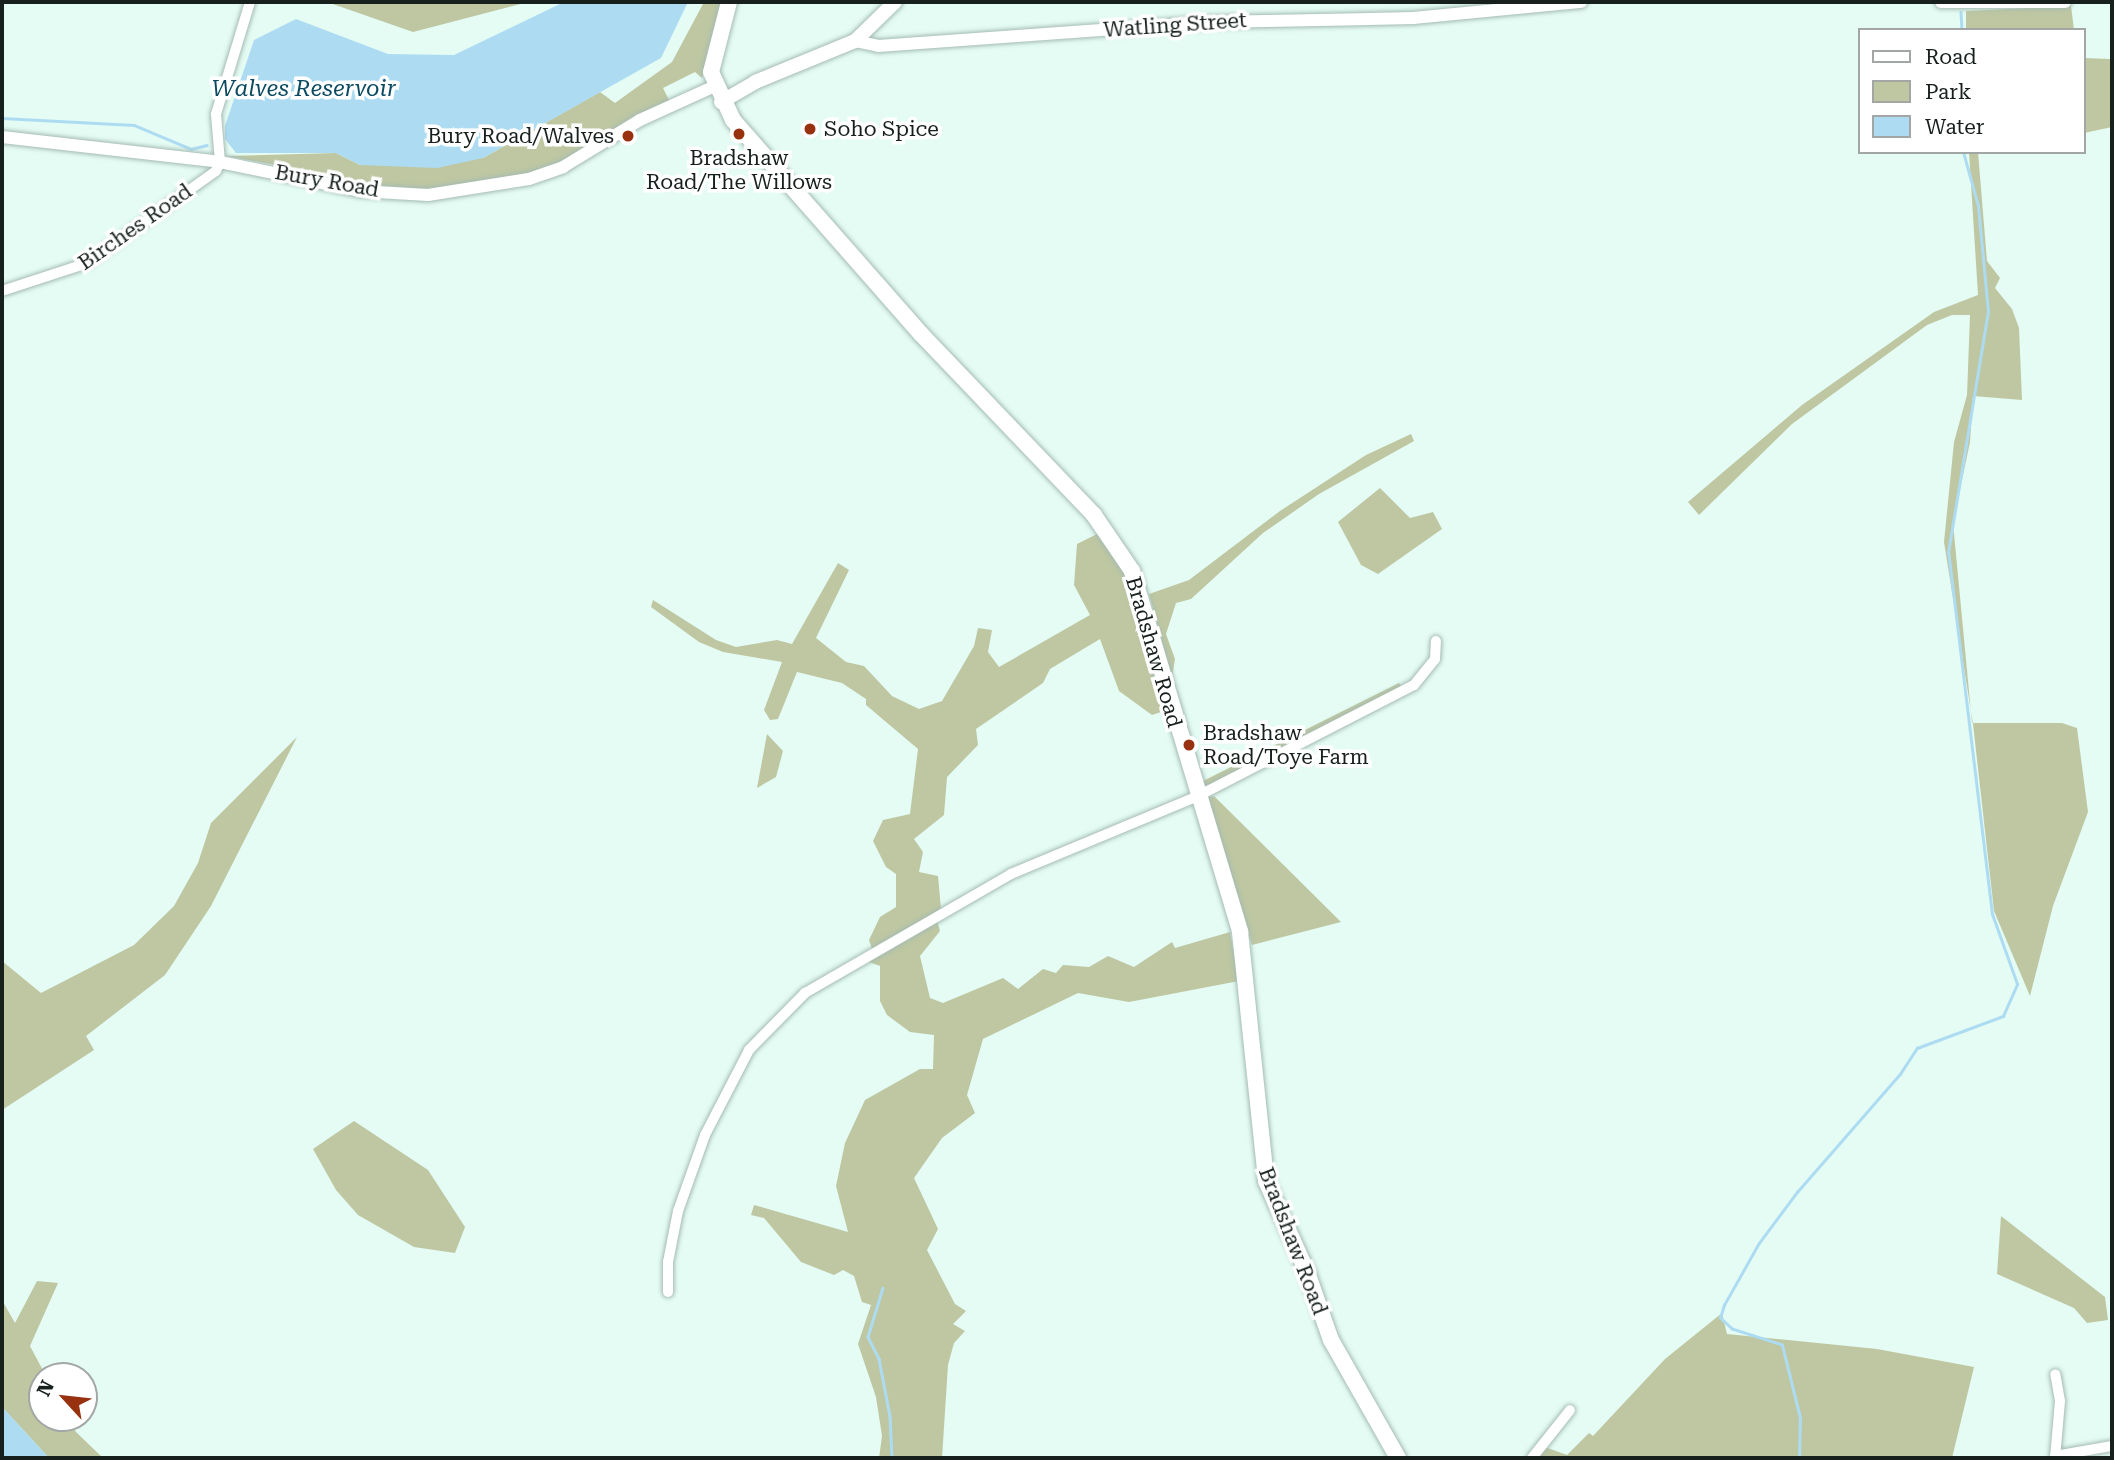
<!DOCTYPE html>
<html>
<head>
<meta charset="utf-8">
<style>
  body { margin:0 }
  #map { position:relative; width:2114px; height:1460px; overflow:hidden; background:#e4fcf4; font-family:"Roboto Serif",serif }
  div>[style] { position:absolute }
  .green>* { inset:0; background:#bec7a2 }
  .water>* { inset:0; background:#addcf2 }
  .stream>* { height:2.5px; margin:-1.25px; padding:0 1.25px; transform-origin:1.25px; border-radius:1.25px; background:#addcf2 }
  .roads { filter:drop-shadow(0 0 2px #a5bbb3) drop-shadow(0 0 2px #a5bbb3) }
  .minor>* { height:10px; margin:-5px; padding:0 5px; transform-origin:5px; border-radius:5px; background:#fff }
  .tertiary>* { height:12px; margin:-6px; padding:0 6px; transform-origin:6px; border-radius:6px; background:#fff }
  .secondary>* { height:14px; margin:-7px; padding:0 7px; transform-origin:7px; border-radius:7px; background:#fff }
  .primary>* { height:16px; margin:-8px; padding:0 8px; transform-origin:8px; border-radius:8px; background:#fff }
  .dots>* { width:19px; height:19px; translate:-50% -50%; box-sizing:border-box; border:4px solid #fff; border-radius:50% }
  span { translate:-50% -50%; white-space:nowrap; text-align:center; line-height:1.15; -webkit-text-stroke:7px #fff; paint-order:stroke }
  .street-label { font-size:21px; color:#17201d }
  .poi-label { font-size:21px; color:#17201d }
  .left { translate:0 -50%; text-align:left }
  .right { translate:-100% -50%; text-align:right }
  .water-label { font-size:23px; color:#0b4a61; font-style:italic }
  .frame { position:absolute; inset:0; border:4px solid #17201d; pointer-events:none }
  .legend { position:absolute; left:1858px; top:28px; width:228px; height:126px; box-sizing:border-box; background:#fff; border:2px solid #a2a6a5; margin:0; padding:9px 12px; list-style:none; font-size:21px; color:#17201d }
  .legend li { display:flex; align-items:center; gap:14px; height:35px }
  .legend b { width:35px; border:2px solid #a2a6a5 }
  .north { position:absolute; left:28px; top:1362px; width:70px; height:70px; box-sizing:border-box; background:#fff; border:2px solid #a2a6a5; border-radius:50%; rotate:297deg; font-size:19px; font-weight:700; line-height:28px; text-align:center; color:#17201d }
  .north::after { content:''; display:block; margin:auto; width:24px; height:32px; background:#983110; clip-path:polygon(50% 0,100% 100%,50% 72%,0 100%) }
</style>
</head>
<body>
<div id="map">
  <div class="green">
    <div style="clip-path:polygon(327px 2px,528px 2px,413px 32px)"></div>
    <div style="clip-path:polygon(704px 2px,721px 2px,702px 78px,695px 72px,663px 88px,670px 102px,564px 162px,529px 175px,429px 191px,362px 187px,323px 174px,227px 156px,336px 153px,360px 165px,483px 158px,600px 92px,615px 103px,672px 62px)"></div>
    <div style="clip-path:polygon(2112px 5px,2112px 127px,2084px 133px,2084px 58px,2110px 59px)"></div>
    <div style="clip-path:polygon(2071px 6px,2074px 30px,1966px 30px,1966px 11px)"></div>
    <div style="clip-path:polygon(1969px 152px,1978px 152px,1987px 261px,2000px 278px,1995px 288px,2012px 309px,2019px 328px,2022px 400px,1973px 396px,1970px 442px,1953px 523px,1972px 723px,2062px 723px,2077px 728px,2088px 812px,2053px 906px,2030px 996px,1994px 911px,1973px 724px,1944px 542px,1954px 442px,1967px 395px,1970px 315px,1952px 315px,1927px 325px,1792px 424px,1699px 515px,1688px 502px,1802px 405px,1934px 312px,1978px 295px)"></div>
    <div style="clip-path:polygon(1411px 434px,1414px 441px,1319px 494px,1263px 533px,1191px 599px,1176px 603px,1166px 634px,1175px 659px,1172px 677px,1149px 594px,1189px 580px,1280px 511px,1366px 455px)"></div>
    <div style="clip-path:polygon(1380px 488px,1410px 518px,1433px 512px,1442px 529px,1378px 574px,1361px 565px,1338px 522px)"></div>
    <div style="clip-path:polygon(1099px 533px,1124px 573px,1164px 711px,1152px 715px,1119px 691px,1100px 639px,1050px 669px,1043px 683px,976px 729px,978px 745px,947px 777px,944px 815px,914px 839px,923px 852px,919px 872px,938px 876px,941px 909px,872px 949px,869px 940px,880px 917px,896px 907px,896px 874px,886px 867px,873px 841px,883px 820px,910px 814px,918px 749px,866px 705px,866px 699px,842px 683px,797px 672px,778px 719px,770px 720px,764px 710px,782px 662px,723px 652px,699px 642px,651px 607px,653px 600px,716px 640px,736px 647px,777px 640px,792px 644px,838px 563px,849px 570px,816px 638px,846px 662px,864px 666px,892px 696px,919px 709px,942px 701px,974px 646px,978px 628px,992px 630px,988px 652px,999px 667px,1090px 615px,1074px 585px,1077px 544px)"></div>
    <div style="clip-path:polygon(1399px 683px,1402px 687px,1205px 789px,1203px 781px)"></div>
    <div style="clip-path:polygon(767px 734px,783px 751px,776px 777px,757px 788px)"></div>
    <div style="clip-path:polygon(297px 737px,211px 906px,165px 975px,86px 1036px,94px 1050px,2px 1110px,2px 961px,41px 993px,134px 945px,174px 906px,198px 863px,211px 823px)"></div>
    <div style="clip-path:polygon(1214px 796px,1341px 922px,1252px 945px,1208px 798px)"></div>
    <div style="clip-path:polygon(937px 920px,940px 931px,920px 956px,930px 998px,943px 1003px,1003px 978px,1018px 989px,1043px 969px,1056px 973px,1063px 965px,1089px 967px,1108px 956px,1134px 967px,1172px 942px,1175px 948px,1230px 932px,1239px 981px,1129px 1002px,1078px 993px,983px 1039px,967px 1095px,975px 1113px,942px 1138px,914px 1178px,938px 1229px,927px 1250px,955px 1304px,966px 1311px,953px 1324px,965px 1331px,954px 1343px,948px 1365px,942px 1458px,879px 1458px,882px 1436px,876px 1397px,858px 1344px,871px 1305px,862px 1302px,854px 1276px,843px 1270px,834px 1275px,801px 1262px,764px 1218px,751px 1215px,754px 1205px,848px 1232px,836px 1186px,845px 1143px,865px 1100px,920px 1069px,933px 1069px,934px 1035px,910px 1032px,887px 1015px,880px 1001px,880px 966px,866px 961px)"></div>
    <div style="clip-path:polygon(354px 1121px,428px 1170px,465px 1227px,455px 1253px,414px 1247px,358px 1215px,336px 1190px,313px 1149px)"></div>
    <div style="clip-path:polygon(2001px 1216px,2105px 1297px,2108px 1320px,2087px 1323px,2074px 1308px,1997px 1274px)"></div>
    <div style="clip-path:polygon(37px 1281px,58px 1283px,30px 1346px,46px 1376px,42px 1376px,42px 1418px,69px 1418px,76px 1432px,103px 1458px,49px 1458px,2px 1407px,2px 1300px,15px 1323px)"></div>
    <div style="clip-path:polygon(1722px 1313px,1727px 1334px,1877px 1349px,1974px 1367px,1952px 1458px,1537px 1458px,1545px 1447px,1567px 1455px,1589px 1433px,1593px 1436px,1665px 1359px)"></div>
  </div>
  <div class="water">
    <div style="clip-path:polygon(564px 2px,688px 2px,661px 58px,483px 158px,437px 168px,360px 165px,336px 153px,236px 153px,225px 139px,225px 126px,254px 40px,296px 19px,388px 54px,454px 55px)"></div>
    <div style="clip-path:polygon(2px 1407px,49px 1458px,2px 1458px)"></div>
  </div>
  <div class="stream">
    <div style="left:1961px;top:12px;width:18px;rotate:87deg"></div>
    <div style="left:2px;top:118px;width:132px;rotate:3deg"></div>
    <div style="left:134px;top:125px;width:62px;rotate:22.8deg"></div>
    <div style="left:191px;top:149px;width:16px;rotate:-14deg"></div>
    <div style="left:883px;top:1288px;width:51px;rotate:107deg"></div>
    <div style="left:868px;top:1337px;width:25px;rotate:63deg"></div>
    <div style="left:879px;top:1359px;width:58px;rotate:79.1deg"></div>
    <div style="left:890px;top:1416px;width:42px;rotate:87.3deg"></div>
    <div style="left:1799px;top:1458px;width:40px;rotate:-88.6deg"></div>
    <div style="left:1800px;top:1418px;width:75px;rotate:-103.9deg"></div>
    <div style="left:1782px;top:1345px;width:52px;rotate:-162.3deg"></div>
    <div style="left:1732px;top:1329px;width:16px;rotate:-137deg"></div>
    <div style="left:1720px;top:1318px;width:14px;rotate:-73deg"></div>
    <div style="left:1724px;top:1305px;width:71px;rotate:-60.6deg"></div>
    <div style="left:1759px;top:1243px;width:64px;rotate:-53.3deg"></div>
    <div style="left:1797px;top:1192px;width:157px;rotate:-48.9deg"></div>
    <div style="left:1900px;top:1074px;width:31px;rotate:-57deg"></div>
    <div style="left:1917px;top:1048px;width:92px;rotate:-20.4deg"></div>
    <div style="left:2003px;top:1016px;width:35px;rotate:-66deg"></div>
    <div style="left:2017px;top:984px;width:74px;rotate:-109.7deg"></div>
    <div style="left:1992px;top:914px;width:364px;rotate:-96.9deg"></div>
    <div style="left:1948px;top:553px;width:244px;rotate:-80.6deg"></div>
    <div style="left:1988px;top:312px;width:106px;rotate:-95.4deg"></div>
    <div style="left:1978px;top:206px;width:56px;rotate:-105.5deg"></div>
  </div>
  <div class="roads">
    <div class="minor">
      <div style="left:2px;top:291px;width:89px;rotate:-18.2deg"></div>
      <div style="left:87px;top:263px;width:158px;rotate:-35.5deg"></div>
      <div style="left:216px;top:171px;width:10px;rotate:-66deg"></div>
      <div style="left:220px;top:162px;width:48px;rotate:-94.8deg"></div>
      <div style="left:216px;top:114px;width:117px;rotate:-73.1deg"></div>
      <div style="left:668px;top:1292px;width:30px;rotate:-90deg"></div>
      <div style="left:668px;top:1262px;width:52px;rotate:-78.9deg"></div>
      <div style="left:678px;top:1211px;width:81px;rotate:-70.4deg"></div>
      <div style="left:705px;top:1135px;width:96px;rotate:-62.6deg"></div>
      <div style="left:749px;top:1050px;width:80px;rotate:-45.5deg"></div>
      <div style="left:805px;top:993px;width:238px;rotate:-30deg"></div>
      <div style="left:1011px;top:874px;width:200px;rotate:-22.6deg"></div>
      <div style="left:1196px;top:797px;width:245px;rotate:-27.2deg"></div>
      <div style="left:1414px;top:685px;width:33px;rotate:-51deg"></div>
      <div style="left:1435px;top:659px;width:18px;rotate:-87deg"></div>
      <div style="left:2055px;top:1456px;width:58px;rotate:-10deg"></div>
      <div style="left:1532px;top:1458px;width:61px;rotate:-51.6deg"></div>
      <div style="left:2055px;top:1458px;width:57px;rotate:-85deg"></div>
      <div style="left:2060px;top:1401px;width:27px;rotate:-100deg"></div>
    </div>
    <div class="tertiary">
      <div style="left:1941px;top:2px;width:124px"></div>
      <div style="left:855px;top:41px;width:24px;rotate:12deg"></div>
      <div style="left:878px;top:46px;width:335px;rotate:-4.1deg"></div>
      <div style="left:1212px;top:22px;width:202px;rotate:-1.1deg"></div>
      <div style="left:1414px;top:18px;width:168px;rotate:-5.5deg"></div>
      <div style="left:2px;top:137px;width:219px;rotate:6.5deg"></div>
      <div style="left:220px;top:162px;width:143px;rotate:11.7deg"></div>
      <div style="left:360px;top:191px;width:68px;rotate:3.4deg"></div>
      <div style="left:428px;top:195px;width:102px;rotate:-9deg"></div>
      <div style="left:529px;top:179px;width:36px;rotate:-19deg"></div>
      <div style="left:563px;top:167px;width:90px;rotate:-31.4deg"></div>
      <div style="left:640px;top:120px;width:82px;rotate:-24.4deg"></div>
    </div>
    <div class="secondary">
      <div style="left:721px;top:102px;width:39px;rotate:-30deg"></div>
      <div style="left:755px;top:82px;width:108px;rotate:-22.3deg"></div>
      <div style="left:855px;top:41px;width:56px;rotate:-44.3deg"></div>
    </div>
    <div class="primary">
      <div style="left:729px;top:2px;width:72px;rotate:104.4deg"></div>
      <div style="left:711px;top:72px;width:53px;rotate:65.4deg"></div>
      <div style="left:733px;top:120px;width:286px;rotate:48.7deg"></div>
      <div style="left:922px;top:335px;width:249px;rotate:46.3deg"></div>
      <div style="left:1094px;top:515px;width:68px;rotate:55.8deg"></div>
      <div style="left:1132px;top:571px;width:377px;rotate:73.3deg"></div>
      <div style="left:1240px;top:932px;width:250px;rotate:84deg"></div>
      <div style="left:1266px;top:1181px;width:100px;rotate:65.7deg"></div>
      <div style="left:1307px;top:1272px;width:72px;rotate:70.6deg"></div>
      <div style="left:1331px;top:1340px;width:136px;rotate:60.4deg"></div>
    </div>
  </div>
  <div class="dots">
    <div style="left:810px;top:129px;background:#983110"></div>
    <div style="left:739px;top:134px;background:#983110"></div>
    <div style="left:628px;top:136px;background:#983110"></div>
    <div style="left:1189px;top:745px;background:#983110"></div>
  </div>
  <div class="street-label">
    <span style="left:1175px;top:25px;rotate:-4deg">Watling Street</span>
    <span style="left:327px;top:181px;rotate:10deg">Bury Road</span>
    <span style="left:135px;top:227px;rotate:-35deg">Birches Road</span>
    <span style="left:1154px;top:652px;rotate:74deg">Bradshaw Road</span>
    <span style="left:1293px;top:1241px;rotate:69deg">Bradshaw Road</span>
  </div>
  <div class="poi-label">
    <span class="left" style="left:824px;top:129px">Soho Spice</span>
    <span class="right" style="left:614px;top:136px">Bury Road/Walves</span>
    <span style="left:739px;top:170px">Bradshaw<br>Road/The Willows</span>
    <span class="left" style="left:1203px;top:745px">Bradshaw<br>Road/Toye Farm</span>
  </div>
  <div class="water-label">
    <span style="left:304px;top:89px">Walves Reservoir</span>
  </div>
  <div class="frame"></div>
  <ul class="legend">
  <li><b style="height:9px;background:#fff"></b>Road</li>
  <li><b style="height:19px;background:#bec7a2"></b>Park</li>
  <li><b style="height:19px;background:#addcf2"></b>Water</li>
  </ul>
  <div class="north">N</div>
</div>
</body>
</html>
